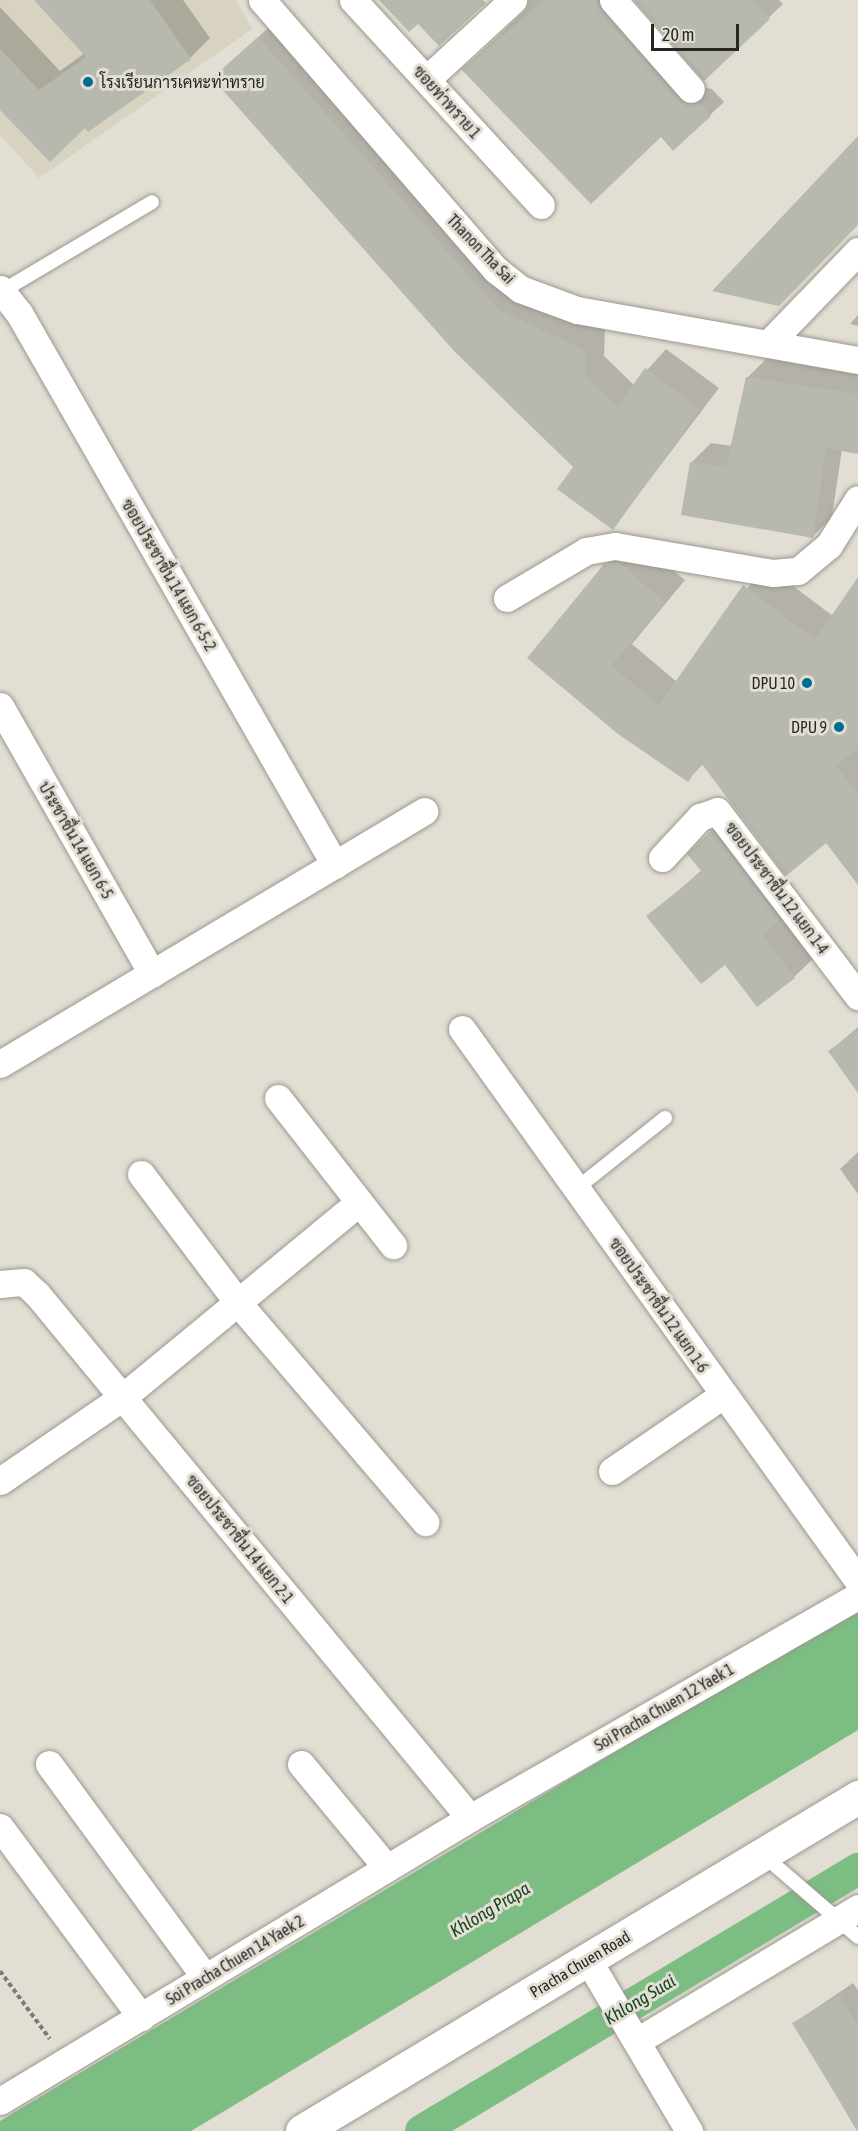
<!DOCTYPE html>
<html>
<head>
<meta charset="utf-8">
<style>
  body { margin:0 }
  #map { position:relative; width:858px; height:2131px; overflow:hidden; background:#e2ded4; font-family:"Asap Condensed",Sarabun,sans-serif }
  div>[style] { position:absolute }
  .built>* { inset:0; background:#d8d2c1 }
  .water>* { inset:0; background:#7bbd83 }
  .shadow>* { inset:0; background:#0003 }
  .canal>* { height:32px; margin:-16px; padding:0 16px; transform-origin:16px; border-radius:16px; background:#7bbd83 }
  .building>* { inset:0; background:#b7b9af }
  .path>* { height:4px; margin-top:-2px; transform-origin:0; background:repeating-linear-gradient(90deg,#7d7b74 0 4.5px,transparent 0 7.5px) }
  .roads { filter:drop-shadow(0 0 2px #9c988f) drop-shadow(0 0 2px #9c988f) }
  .service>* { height:14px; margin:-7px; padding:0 7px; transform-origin:7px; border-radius:7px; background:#fff }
  .minor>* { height:27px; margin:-13.5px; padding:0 13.5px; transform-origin:13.5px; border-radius:13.5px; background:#fff }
  .secondary>* { height:33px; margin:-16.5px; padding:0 16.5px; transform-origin:16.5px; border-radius:16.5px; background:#fff }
  .dots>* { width:16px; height:16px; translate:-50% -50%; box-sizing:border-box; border:3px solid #e2ded4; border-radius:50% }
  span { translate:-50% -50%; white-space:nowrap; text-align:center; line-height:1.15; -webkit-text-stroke:6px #e2ded4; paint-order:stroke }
  .poi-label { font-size:16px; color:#282723 }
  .left { translate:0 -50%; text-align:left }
  .right { translate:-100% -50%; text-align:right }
  .street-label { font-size:16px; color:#282723 }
  .water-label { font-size:18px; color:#174620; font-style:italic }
  .scale { position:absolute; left:651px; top:24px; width:88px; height:27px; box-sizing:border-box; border:3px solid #282723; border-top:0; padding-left:8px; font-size:18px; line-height:21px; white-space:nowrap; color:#282723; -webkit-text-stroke:4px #e2ded4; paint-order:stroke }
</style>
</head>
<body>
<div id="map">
  <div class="built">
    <div style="clip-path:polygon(0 0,236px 0,252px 29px,39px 178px,0 135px)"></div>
  </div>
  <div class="water">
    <div style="clip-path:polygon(858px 1606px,858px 1730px,191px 2131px,0 2131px,0 2121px)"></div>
  </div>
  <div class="shadow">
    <div style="clip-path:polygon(36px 0,183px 0,210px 38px,190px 58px,85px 126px,0 107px,0 7px,60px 71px,85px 53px)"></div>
    <div style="clip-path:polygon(529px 0,617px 0,693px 86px,712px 89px,724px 102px,710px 115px,661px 135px,463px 69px,526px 10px)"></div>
    <div style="clip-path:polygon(636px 0,779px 0,783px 4px,704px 78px)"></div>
    <div style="clip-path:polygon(279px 18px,519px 290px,605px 330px,604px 356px,634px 385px,666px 349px,719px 388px,613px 528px,575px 467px,214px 78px)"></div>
    <div style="clip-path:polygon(858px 315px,858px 326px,850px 324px)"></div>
    <div style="clip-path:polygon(767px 358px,858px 371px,858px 452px,842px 449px,832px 517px,812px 537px,691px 463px,711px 443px,732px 446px,747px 378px)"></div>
    <div style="clip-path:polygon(637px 541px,685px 580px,632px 644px,677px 682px,765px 565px,833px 616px,858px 580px,858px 883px,827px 841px,703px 764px,688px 780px,529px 658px,606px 565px,627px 543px)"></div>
    <div style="clip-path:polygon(732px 813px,813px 959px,794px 977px,725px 962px,649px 916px,702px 870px,708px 835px)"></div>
    <div style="clip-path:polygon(858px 1027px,858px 1091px,830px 1051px)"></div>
    <div style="clip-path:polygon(858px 1152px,858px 1194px,840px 1169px)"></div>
    <div style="clip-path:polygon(853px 1983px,858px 1990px,857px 2131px,794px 2023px)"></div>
  </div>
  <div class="canal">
    <div style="left:421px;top:2131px;width:510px;rotate:-30.94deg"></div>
  </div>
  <div class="building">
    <div style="clip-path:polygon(34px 0,150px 0,191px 59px,88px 132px,85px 128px,50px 162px,0 110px,0 49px,39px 90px,86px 57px)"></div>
    <div style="clip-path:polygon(379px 0,483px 0,486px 3px,439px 46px,418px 24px,409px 32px)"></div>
    <div style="clip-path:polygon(546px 0,598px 0,679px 99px,699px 102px,711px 116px,673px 151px,661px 137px,591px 204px,461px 69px)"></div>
    <div style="clip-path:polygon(634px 0,752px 0,770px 19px,704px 81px)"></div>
    <div style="clip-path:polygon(258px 37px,499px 310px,585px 350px,585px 376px,617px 407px,645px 368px,700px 409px,613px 530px,557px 489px,573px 467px,454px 351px,212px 78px)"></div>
    <div style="clip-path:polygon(858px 136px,858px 225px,779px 306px,712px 291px)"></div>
    <div style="clip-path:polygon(746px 377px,858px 394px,858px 454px,826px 448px,813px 538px,681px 515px,690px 462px,726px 467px)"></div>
    <div style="clip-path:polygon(618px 562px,665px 602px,611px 666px,659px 705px,743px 585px,815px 640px,858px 577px,858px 750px,835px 765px,858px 794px,858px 885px,826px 843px,786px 876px,701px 763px,688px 782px,618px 734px,527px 658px,604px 564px)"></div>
    <div style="clip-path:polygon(712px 830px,780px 920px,762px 935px,795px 978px,757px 1007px,725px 965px,701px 984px,646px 916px,702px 872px,687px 854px)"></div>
    <div style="clip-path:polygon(858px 1030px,858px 1093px,828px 1051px)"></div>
    <div style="clip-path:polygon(840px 1995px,858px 2027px,858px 2131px,792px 2023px)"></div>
  </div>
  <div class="path">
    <div style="left:0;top:1971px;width:84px;rotate:53.7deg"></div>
  </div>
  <div class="roads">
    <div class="service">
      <div style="left:4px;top:290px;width:172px;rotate:-30.7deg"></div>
      <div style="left:576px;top:1189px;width:114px;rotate:-38.6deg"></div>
      <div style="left:762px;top:1854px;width:127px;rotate:40.8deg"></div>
    </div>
    <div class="minor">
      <div style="left:262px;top:0;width:357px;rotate:49.1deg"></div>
      <div style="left:496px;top:270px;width:31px;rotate:38deg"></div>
      <div style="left:520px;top:289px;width:61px;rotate:20.2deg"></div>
      <div style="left:577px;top:310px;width:285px;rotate:10.1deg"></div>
      <div style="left:353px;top:0;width:278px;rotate:47.5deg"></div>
      <div style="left:613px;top:0;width:118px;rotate:48.8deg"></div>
      <div style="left:427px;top:79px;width:117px;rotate:-42.6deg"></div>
      <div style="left:0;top:289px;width:31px;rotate:52deg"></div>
      <div style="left:19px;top:313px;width:636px;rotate:60.21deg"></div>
      <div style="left:771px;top:341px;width:125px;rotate:-46deg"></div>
      <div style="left:507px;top:598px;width:92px;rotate:-30.7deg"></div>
      <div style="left:586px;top:551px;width:29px;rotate:-10deg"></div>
      <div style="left:615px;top:546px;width:160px;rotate:9.7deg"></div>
      <div style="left:773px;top:573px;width:25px;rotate:-5deg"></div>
      <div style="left:798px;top:571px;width:40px;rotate:-40deg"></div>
      <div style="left:829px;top:545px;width:54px;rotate:-57.8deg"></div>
      <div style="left:0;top:706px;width:308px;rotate:60.4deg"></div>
      <div style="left:662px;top:858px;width:56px;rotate:-47.2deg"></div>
      <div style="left:700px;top:817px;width:18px;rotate:-19deg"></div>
      <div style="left:717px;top:811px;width:233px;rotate:52.7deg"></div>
      <div style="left:462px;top:1029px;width:679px;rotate:54.34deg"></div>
      <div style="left:0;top:1064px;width:494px;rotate:-30.8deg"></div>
      <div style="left:278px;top:1098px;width:187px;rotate:52deg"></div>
      <div style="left:141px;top:1174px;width:163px;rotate:53deg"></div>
      <div style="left:239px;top:1304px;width:287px;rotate:49.5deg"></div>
      <div style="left:0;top:1284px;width:24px;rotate:-5deg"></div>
      <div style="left:24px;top:1282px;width:18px;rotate:43deg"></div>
      <div style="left:37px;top:1294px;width:680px;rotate:50.43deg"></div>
      <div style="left:612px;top:1471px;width:135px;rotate:-34.4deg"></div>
      <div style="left:0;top:1481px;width:150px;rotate:-34.4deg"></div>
      <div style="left:124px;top:1396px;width:305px;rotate:-39.5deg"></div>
      <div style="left:49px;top:1764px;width:264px;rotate:53.8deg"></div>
      <div style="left:301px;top:1764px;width:135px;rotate:50.4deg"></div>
      <div style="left:0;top:1827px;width:237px;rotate:53.4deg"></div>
      <div style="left:588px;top:1960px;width:199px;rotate:59.4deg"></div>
      <div style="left:637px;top:2041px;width:258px;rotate:-31deg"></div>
      <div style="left:0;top:2101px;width:549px;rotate:-31.05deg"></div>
      <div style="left:470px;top:1818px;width:447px;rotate:-29.8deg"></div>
    </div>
    <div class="secondary">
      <div style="left:302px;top:2131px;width:649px;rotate:-30.99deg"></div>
    </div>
  </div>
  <div class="dots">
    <div style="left:88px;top:82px;background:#016b98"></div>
    <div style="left:807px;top:683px;background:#016b98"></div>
    <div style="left:839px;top:727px;background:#016b98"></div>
  </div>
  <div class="poi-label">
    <span class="left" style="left:100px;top:82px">โรงเรียนการเคหะท่าทราย</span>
    <span class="right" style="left:795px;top:683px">DPU 10</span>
    <span class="right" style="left:827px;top:727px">DPU 9</span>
  </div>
  <div class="street-label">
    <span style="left:447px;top:102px;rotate:48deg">ซอยท่าทราย 1</span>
    <span style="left:481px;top:249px;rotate:46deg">Thanon Tha Sai</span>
    <span style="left:169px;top:575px;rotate:60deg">ซอยประชาชื่น 14 แยก 6-5-2</span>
    <span style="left:76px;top:840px;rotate:60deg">ประชาชื่น 14 แยก 6-5</span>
    <span style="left:777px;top:888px;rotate:53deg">ซอยประชาชื่น 12 แยก 1-4</span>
    <span style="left:659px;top:1305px;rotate:55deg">ซอยประชาชื่น 12 แยก 1-6</span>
    <span style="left:240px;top:1539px;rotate:51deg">ซอยประชาชื่น 14 แยก 2-1</span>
    <span style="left:664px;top:1707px;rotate:-30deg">Soi Pracha Chuen 12 Yaek 1</span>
    <span style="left:235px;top:1960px;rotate:-31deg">Soi Pracha Chuen 14 Yaek 2</span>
    <span style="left:580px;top:1964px;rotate:-31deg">Pracha Chuen Road</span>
  </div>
  <div class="water-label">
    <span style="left:490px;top:1910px;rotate:-31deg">Khlong Prapa</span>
    <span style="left:640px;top:2000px;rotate:-31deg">Khlong Suai</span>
  </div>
  <div class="scale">20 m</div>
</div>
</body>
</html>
